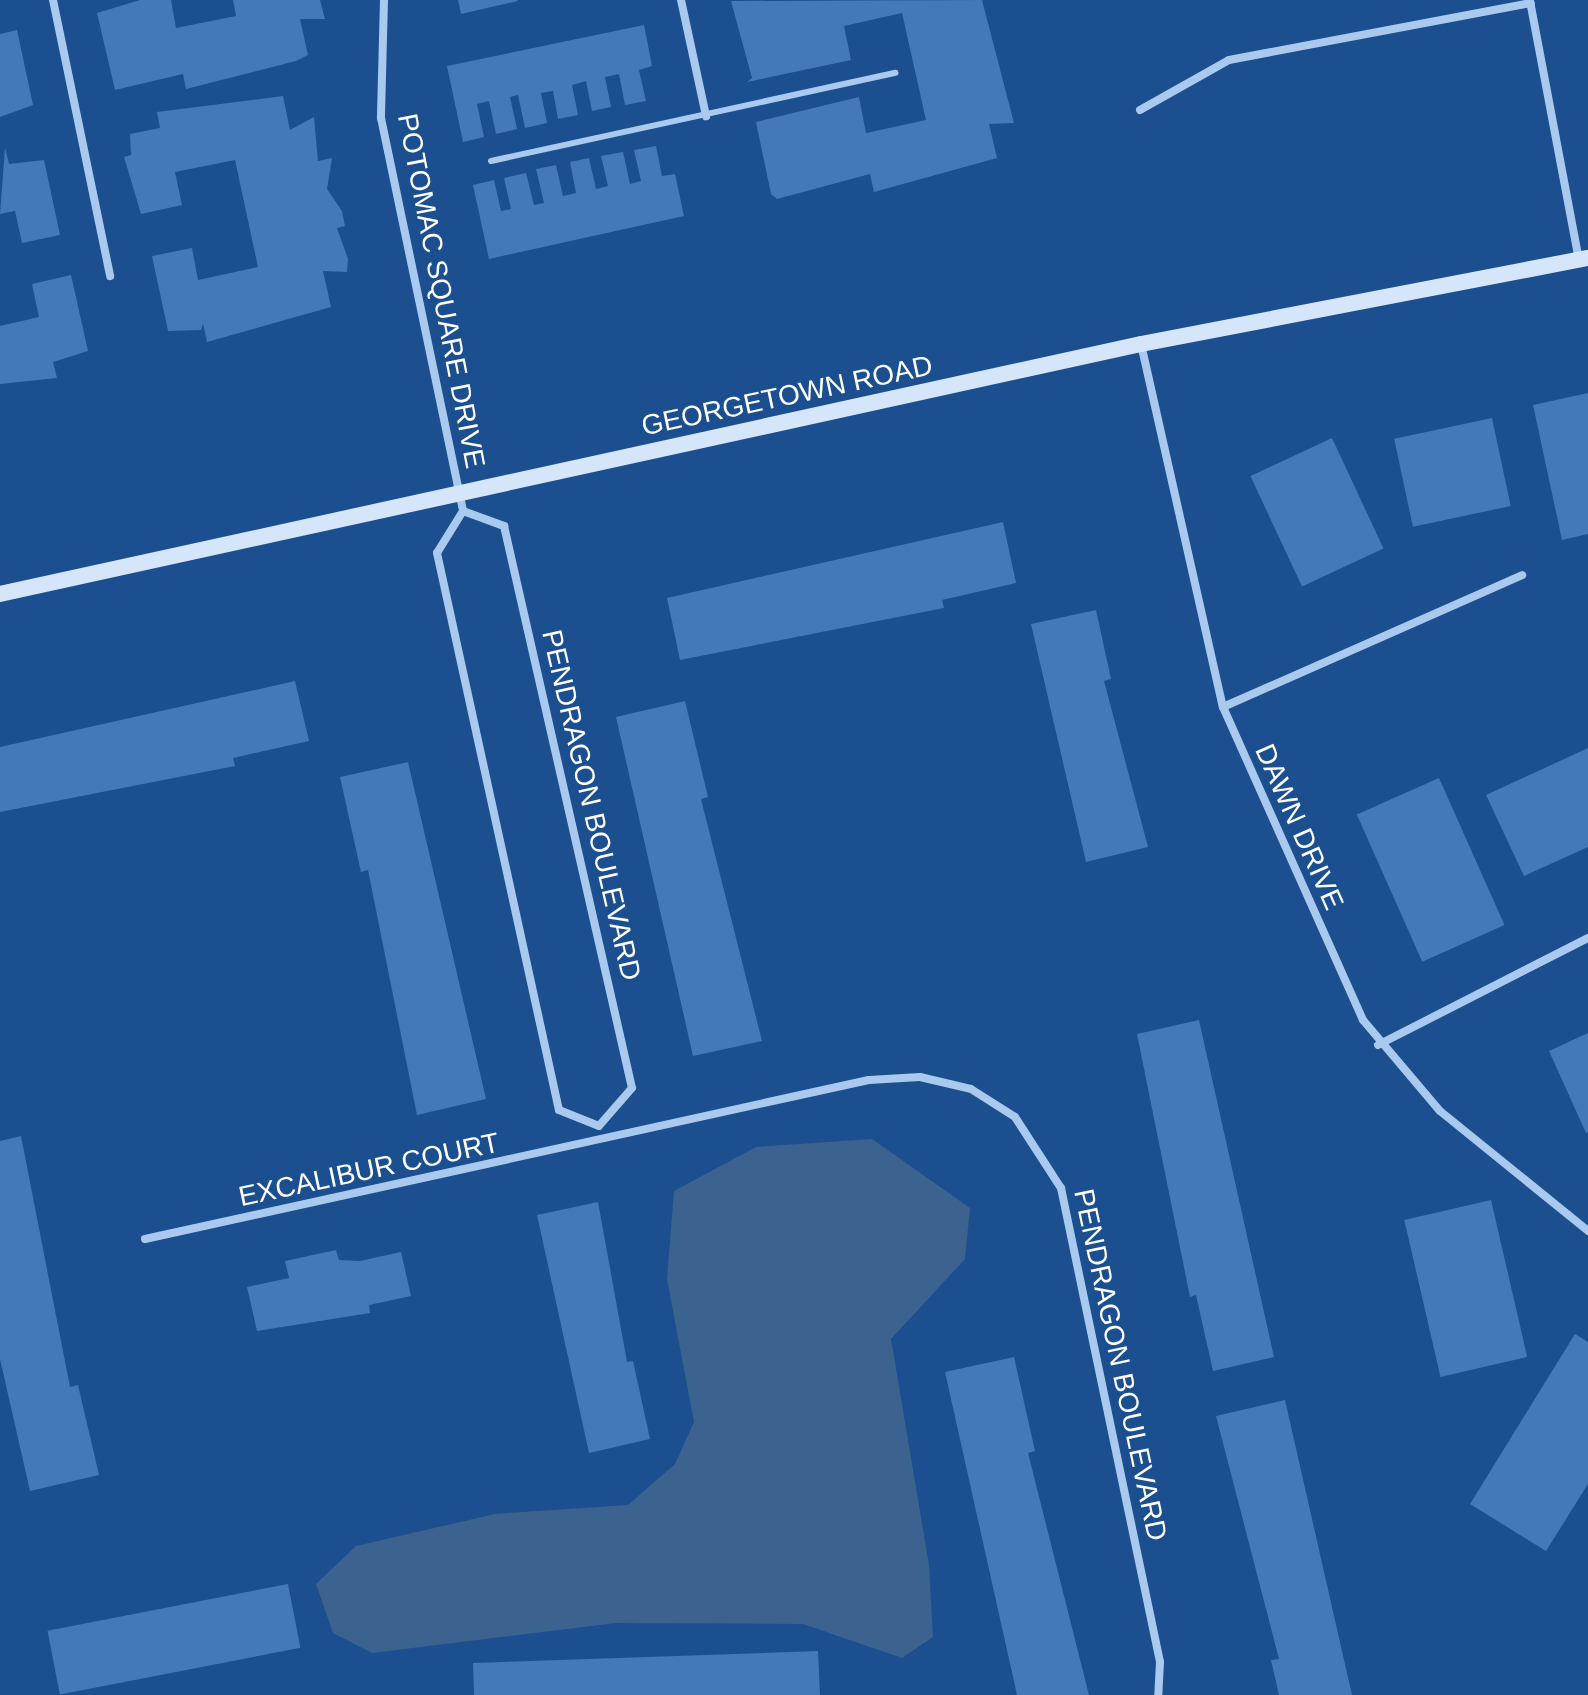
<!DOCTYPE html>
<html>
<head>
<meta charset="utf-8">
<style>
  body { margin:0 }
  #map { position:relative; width:1588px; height:1695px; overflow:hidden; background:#1b4f8f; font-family:Helvetica,sans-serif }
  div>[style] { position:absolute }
  .water>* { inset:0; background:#3c6290 }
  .building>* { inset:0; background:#4478b7; transform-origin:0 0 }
  .lane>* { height:6px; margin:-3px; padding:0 3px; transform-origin:3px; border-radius:3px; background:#a9c9ee }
  .street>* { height:8px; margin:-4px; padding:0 4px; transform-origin:4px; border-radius:4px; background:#a9c9ee }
  .secondary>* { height:16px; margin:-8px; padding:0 8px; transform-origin:8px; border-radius:8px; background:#d6e6fa }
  span { translate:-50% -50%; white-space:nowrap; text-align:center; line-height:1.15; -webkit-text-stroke:6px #1b4f8f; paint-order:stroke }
  .street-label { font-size:28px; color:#fff }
</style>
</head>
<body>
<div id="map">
  <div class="water">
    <div style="clip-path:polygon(872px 1139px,970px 1208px,965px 1259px,891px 1339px,929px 1565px,933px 1637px,902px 1658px,803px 1624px,616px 1623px,372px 1653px,333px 1633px,316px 1584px,356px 1546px,495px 1514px,628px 1505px,675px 1464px,694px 1422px,667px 1279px,674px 1191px,756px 1147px)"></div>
  </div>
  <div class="building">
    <div style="clip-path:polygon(140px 0,171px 0,176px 28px,236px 16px,233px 0,320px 0,325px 19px,300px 19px,308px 55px,296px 61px,186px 89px,183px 74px,115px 90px,97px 13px)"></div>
    <div style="clip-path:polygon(458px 0,517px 0,518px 1px,461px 14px)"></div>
    <div style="clip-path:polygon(982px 0,1014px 123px,989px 124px,997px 158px,874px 192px,870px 174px,777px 199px,771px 194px,756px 122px,859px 97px,866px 133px,926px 120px,902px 13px,844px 26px,851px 60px,747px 82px,752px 78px,731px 1px)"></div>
    <div style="clip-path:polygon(644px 25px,652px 66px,639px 70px,646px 101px,625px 105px,619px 74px,605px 77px,611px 107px,592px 111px,586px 81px,572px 85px,578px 115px,558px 119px,553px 91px,541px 93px,547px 123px,525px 128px,518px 95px,510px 97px,517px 129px,496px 134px,489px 101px,477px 104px,484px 137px,463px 142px,447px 66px)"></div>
    <div style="clip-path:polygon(17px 30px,33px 105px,0 117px,0 34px)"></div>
    <div style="clip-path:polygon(283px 96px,290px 130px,314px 117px,318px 161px,332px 158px,327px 189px,342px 211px,345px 226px,337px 228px,348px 259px,347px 272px,323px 271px,331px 307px,207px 342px,203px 323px,201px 330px,168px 331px,152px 256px,192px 248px,198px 280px,258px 267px,235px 160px,175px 172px,182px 205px,141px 214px,124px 157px,131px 155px,130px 134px,160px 128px,157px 112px)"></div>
    <div style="clip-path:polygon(656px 146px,662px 176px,675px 174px,684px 216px,489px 259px,473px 185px,494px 180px,501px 211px,511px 209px,504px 178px,526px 173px,534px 205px,544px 203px,536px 169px,556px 165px,563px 196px,576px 193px,570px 162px,589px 158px,596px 189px,608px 186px,601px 156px,623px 152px,630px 184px,641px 181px,634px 150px)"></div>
    <div style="clip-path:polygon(5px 148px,9px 164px,44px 160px,60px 235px,22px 243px,15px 211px,0 214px)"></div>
    <div style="clip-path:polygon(71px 275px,88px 351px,53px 362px,57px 378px,0 384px,0 326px,39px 317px,32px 284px)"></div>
    <div style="clip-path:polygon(1588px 393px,1588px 534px,1562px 540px,1533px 405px)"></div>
    <div style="left:1492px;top:418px;width:90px;height:100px;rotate:78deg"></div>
    <div style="left:1332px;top:438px;width:122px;height:90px;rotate:65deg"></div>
    <div style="clip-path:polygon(1003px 522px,1016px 583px,942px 600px,944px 608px,680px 660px,667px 598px)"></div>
    <div style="clip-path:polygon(1096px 610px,1111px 679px,1104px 681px,1148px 847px,1086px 862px,1031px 624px)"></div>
    <div style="clip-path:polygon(295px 681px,309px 741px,233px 758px,235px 766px,0 812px,0 747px)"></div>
    <div style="clip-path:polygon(685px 701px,708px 797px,701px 799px,762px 1041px,693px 1056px,616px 717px)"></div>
    <div style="clip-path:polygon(1588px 748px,1588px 847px,1524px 876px,1486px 795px)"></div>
    <div style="clip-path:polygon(408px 762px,486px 1099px,417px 1115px,368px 870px,361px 872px,340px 777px)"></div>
    <div style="left:1439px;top:778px;width:161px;height:90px;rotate:66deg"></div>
    <div style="clip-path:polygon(1199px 1020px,1274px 1357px,1213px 1371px,1196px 1295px,1190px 1297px,1137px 1034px)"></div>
    <div style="clip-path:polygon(1588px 1033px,1588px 1132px,1586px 1133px,1549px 1051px)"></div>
    <div style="clip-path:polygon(21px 1136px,70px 1387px,78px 1385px,99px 1475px,30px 1491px,0 1359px,0 1141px)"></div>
    <div style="left:1491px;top:1200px;width:161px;height:89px;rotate:77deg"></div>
    <div style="clip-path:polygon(598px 1202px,627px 1362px,633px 1361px,650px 1439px,589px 1453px,537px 1215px)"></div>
    <div style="clip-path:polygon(336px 1250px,339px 1260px,360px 1261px,401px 1252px,411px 1296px,369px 1305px,370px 1313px,257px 1331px,247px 1287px,289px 1278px,285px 1261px)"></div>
    <div style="clip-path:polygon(1575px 1334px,1588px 1342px,1588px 1484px,1546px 1551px,1470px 1504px)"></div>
    <div style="clip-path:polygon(1014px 1357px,1035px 1451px,1028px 1453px,1089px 1695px,1017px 1695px,945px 1372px)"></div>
    <div style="clip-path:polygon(1285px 1400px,1352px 1695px,1279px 1695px,1271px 1660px,1279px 1659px,1216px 1416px)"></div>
    <div style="left:288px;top:1584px;width:65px;height:245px;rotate:79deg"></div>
    <div style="clip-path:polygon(818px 1651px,820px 1695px,474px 1695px,473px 1663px)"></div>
  </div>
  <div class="lane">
    <div style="left:491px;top:161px;width:414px;rotate:-12.3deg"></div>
  </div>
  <div class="street">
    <div style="left:53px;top:0;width:282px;rotate:78.3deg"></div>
    <div style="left:384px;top:0;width:118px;rotate:91.5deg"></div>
    <div style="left:381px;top:118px;width:401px;rotate:78.2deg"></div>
    <div style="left:463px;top:511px;width:49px;rotate:121.8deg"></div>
    <div style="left:437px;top:553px;width:570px;rotate:77.65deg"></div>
    <div style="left:559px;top:1110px;width:43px;rotate:21.8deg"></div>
    <div style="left:681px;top:0;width:119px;rotate:77.8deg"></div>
    <div style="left:1530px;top:1px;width:264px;rotate:79.3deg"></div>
    <div style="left:1140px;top:110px;width:102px;rotate:-29.3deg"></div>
    <div style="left:1229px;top:60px;width:307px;rotate:-10.7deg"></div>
    <div style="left:1141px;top:344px;width:372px;rotate:77.3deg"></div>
    <div style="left:1223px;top:707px;width:343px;rotate:65.9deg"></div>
    <div style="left:1363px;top:1020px;width:119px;rotate:49.8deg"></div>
    <div style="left:1440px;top:1111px;width:191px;rotate:39deg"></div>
    <div style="left:463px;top:511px;width:44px;rotate:20.1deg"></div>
    <div style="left:504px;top:526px;width:576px;rotate:77.17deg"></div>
    <div style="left:632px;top:1088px;width:50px;rotate:131deg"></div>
    <div style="left:1223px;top:707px;width:327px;rotate:-23.8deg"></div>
    <div style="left:1378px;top:1045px;width:236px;rotate:-27deg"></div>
    <div style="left:145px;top:1239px;width:741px;rotate:-12.39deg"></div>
    <div style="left:869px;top:1080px;width:51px;rotate:-3.4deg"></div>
    <div style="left:920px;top:1077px;width:52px;rotate:13.2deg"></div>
    <div style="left:971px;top:1089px;width:52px;rotate:32.5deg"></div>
    <div style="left:1015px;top:1117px;width:85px;rotate:57.1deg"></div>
    <div style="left:1061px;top:1188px;width:484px;rotate:78.2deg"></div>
    <div style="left:1160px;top:1662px;width:33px;rotate:93deg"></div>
  </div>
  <div class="secondary">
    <div style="left:0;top:594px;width:1168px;rotate:-12.36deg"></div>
    <div style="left:1141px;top:344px;width:455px;rotate:-10.9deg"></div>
  </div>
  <div class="street-label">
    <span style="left:441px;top:291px;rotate:79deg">POTOMAC SQUARE DRIVE</span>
    <span style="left:787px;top:396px;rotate:-12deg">GEORGETOWN ROAD</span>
    <span style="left:591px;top:805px;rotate:77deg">PENDRAGON BOULEVARD</span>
    <span style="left:1299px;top:827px;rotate:66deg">DAWN DRIVE</span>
    <span style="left:369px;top:1170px;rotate:-12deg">EXCALIBUR COURT</span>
    <span style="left:1120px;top:1365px;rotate:78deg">PENDRAGON BOULEVARD</span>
  </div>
</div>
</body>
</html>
